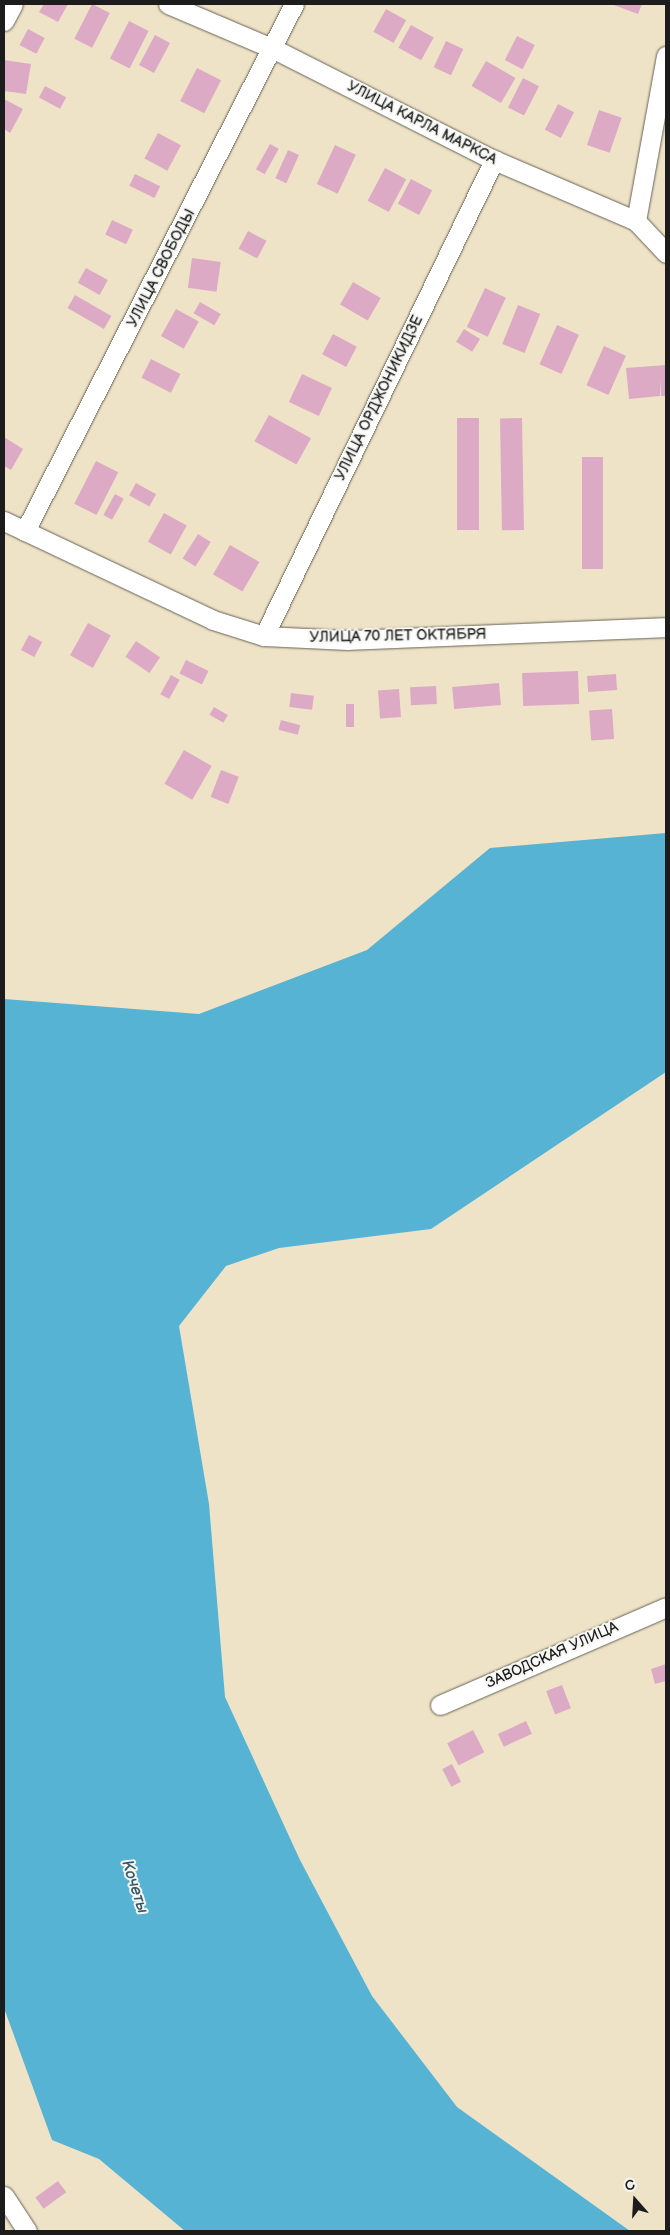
<!DOCTYPE html>
<html>
<head>
<meta charset="utf-8">
<style>
  body { margin:0 }
  #map { position:relative; width:670px; height:2235px; overflow:hidden; background:#eee3c6; font-family:"Balsamiq Sans",sans-serif }
  div>[style] { position:absolute }
  .water>* { inset:0; background:#56b3d4 }
  .building>* { inset:0; background:#ddaac6; transform-origin:0 0 }
  .roads { filter:drop-shadow(0 0 1px #666258) drop-shadow(0 0 1px #666258) }
  .minor>* { height:19px; margin:-9.5px; padding:0 9.5px; transform-origin:9.5px; border-radius:9.5px; background:#fff }
  span { translate:-50% -50%; white-space:nowrap; text-align:center; line-height:1.15; -webkit-text-stroke:4px #f6f6f2; paint-order:stroke }
  .street-label { font-size:15px; color:#1c1c1c }
  .water-label { font-size:16px; color:#335866; font-style:italic }
  .frame { position:absolute; inset:0; border:5px solid #1c1c1c; pointer-events:none }
  .north { position:absolute; left:610px; top:2175px; width:50px; height:50px; -webkit-text-stroke:4px #f6f6f2; paint-order:stroke; rotate:341deg; font-size:14px; font-weight:700; line-height:20px; text-align:center; color:#1c1c1c }
  .north::after { content:''; display:block; margin:auto; width:18px; height:22px; background:#1c1c1c; clip-path:polygon(50% 0,100% 100%,50% 72%,0 100%) }
</style>
</head>
<body>
<div id="map">
  <div class="water">
    <div style="clip-path:polygon(666px 833px,666px 1072px,431px 1229px,279px 1248px,226px 1266px,179px 1326px,209px 1504px,225px 1697px,300px 1860px,372px 1996px,457px 2107px,630px 2231px,185px 2231px,99px 2159px,52px 2140px,4px 2008px,4px 999px,199px 1014px,367px 950px,490px 848px)"></div>
  </div>
  <div class="building">
    <div style="clip-path:polygon(44px 4px,68px 4px,58px 22px,39px 12px)"></div>
    <div style="left:92px;top:4px;width:20px;height:39px;rotate:27deg"></div>
    <div style="clip-path:polygon(611px 4px,642px 4px,638px 14px)"></div>
    <div style="left:386px;top:9px;width:23px;height:26px;rotate:29deg"></div>
    <div style="left:129px;top:21px;width:22px;height:42px;rotate:27deg"></div>
    <div style="left:411px;top:25px;width:26px;height:26px;rotate:29deg"></div>
    <div style="left:28px;top:29px;width:19px;height:18px;rotate:28deg"></div>
    <div style="left:155px;top:35px;width:17px;height:34px;rotate:28deg"></div>
    <div style="left:517px;top:36px;width:20px;height:27px;rotate:27deg"></div>
    <div style="left:446px;top:41px;width:19px;height:29px;rotate:25deg"></div>
    <div style="clip-path:polygon(4px 60px,31px 64px,26px 94px,4px 91px)"></div>
    <div style="left:486px;top:61px;width:34px;height:29px;rotate:30deg"></div>
    <div style="left:197px;top:68px;width:27px;height:37px;rotate:27deg"></div>
    <div style="left:523px;top:78px;width:18px;height:33px;rotate:27deg"></div>
    <div style="left:45px;top:86px;width:24px;height:13px;rotate:28deg"></div>
    <div style="clip-path:polygon(4px 99px,23px 109px,10px 133px,4px 129px)"></div>
    <div style="left:558px;top:104px;width:18px;height:29px;rotate:27deg"></div>
    <div style="left:599px;top:110px;width:24px;height:37px;rotate:19deg"></div>
    <div style="left:158px;top:133px;width:26px;height:29px;rotate:28deg"></div>
    <div style="left:270px;top:144px;width:10px;height:29px;rotate:29deg"></div>
    <div style="left:335px;top:145px;width:23px;height:43px;rotate:25deg"></div>
    <div style="left:288px;top:150px;width:12px;height:31px;rotate:24deg"></div>
    <div style="left:385px;top:168px;width:24px;height:37px;rotate:28deg"></div>
    <div style="left:135px;top:174px;width:28px;height:13px;rotate:26deg"></div>
    <div style="left:411px;top:179px;width:24px;height:28px;rotate:28deg"></div>
    <div style="left:112px;top:220px;width:23px;height:16px;rotate:25deg"></div>
    <div style="left:248px;top:231px;width:21px;height:20px;rotate:28deg"></div>
    <div style="left:192px;top:258px;width:29px;height:30px;rotate:8deg"></div>
    <div style="left:86px;top:268px;width:25px;height:17px;rotate:29deg"></div>
    <div style="left:353px;top:282px;width:32px;height:26px;rotate:30deg"></div>
    <div style="left:485px;top:288px;width:23px;height:43px;rotate:25deg"></div>
    <div style="left:75px;top:295px;width:42px;height:15px;rotate:30deg"></div>
    <div style="left:200px;top:302px;width:24px;height:13px;rotate:30deg"></div>
    <div style="left:518px;top:305px;width:24px;height:42px;rotate:22deg"></div>
    <div style="left:176px;top:309px;width:26px;height:31px;rotate:29deg"></div>
    <div style="left:557px;top:325px;width:24px;height:43px;rotate:24deg"></div>
    <div style="left:464px;top:329px;width:19px;height:15px;rotate:32deg"></div>
    <div style="left:333px;top:334px;width:27px;height:23px;rotate:28deg"></div>
    <div style="left:604px;top:346px;width:24px;height:43px;rotate:24deg"></div>
    <div style="left:151px;top:359px;width:33px;height:21px;rotate:27deg"></div>
    <div style="clip-path:polygon(666px 365px,666px 396px,661px 396px,660px 380px,660px 396px,629px 399px,626px 368px)"></div>
    <div style="left:302px;top:374px;width:33px;height:31px;rotate:25deg"></div>
    <div style="left:269px;top:415px;width:48px;height:30px;rotate:29deg"></div>
    <div style="left:457px;top:418px;width:22px;height:112px"></div>
    <div style="left:522px;top:418px;width:112px;height:22px;rotate:89deg"></div>
    <div style="clip-path:polygon(4px 437px,23px 449px,11px 470px,4px 466px)"></div>
    <div style="left:582px;top:457px;width:21px;height:112px"></div>
    <div style="left:96px;top:461px;width:25px;height:48px;rotate:27deg"></div>
    <div style="left:136px;top:483px;width:23px;height:14px;rotate:29deg"></div>
    <div style="left:115px;top:494px;width:10px;height:24px;rotate:29deg"></div>
    <div style="left:164px;top:513px;width:26px;height:33px;rotate:29deg"></div>
    <div style="left:198px;top:534px;width:15px;height:29px;rotate:32deg"></div>
    <div style="left:230px;top:545px;width:34px;height:34px;rotate:30deg"></div>
    <div style="left:88px;top:623px;width:26px;height:37px;rotate:29deg"></div>
    <div style="left:29px;top:635px;width:15px;height:17px;rotate:28deg"></div>
    <div style="left:136px;top:641px;width:29px;height:19px;rotate:34deg"></div>
    <div style="left:186px;top:660px;width:25px;height:15px;rotate:26deg"></div>
    <div style="left:578px;top:671px;width:33px;height:56px;rotate:88deg"></div>
    <div style="left:616px;top:674px;width:16px;height:29px;rotate:86deg"></div>
    <div style="left:171px;top:675px;width:10px;height:22px;rotate:29deg"></div>
    <div style="left:499px;top:683px;width:22px;height:47px;rotate:85deg"></div>
    <div style="left:436px;top:686px;width:18px;height:26px;rotate:87deg"></div>
    <div style="left:399px;top:689px;width:28px;height:21px;rotate:86deg"></div>
    <div style="left:291px;top:693px;width:23px;height:14px;rotate:7deg"></div>
    <div style="left:346px;top:704px;width:8px;height:23px"></div>
    <div style="left:214px;top:707px;width:16px;height:9px;rotate:30deg"></div>
    <div style="left:612px;top:709px;width:30px;height:23px;rotate:86deg"></div>
    <div style="left:281px;top:720px;width:20px;height:10px;rotate:15deg"></div>
    <div style="left:184px;top:750px;width:32px;height:39px;rotate:30deg"></div>
    <div style="left:221px;top:770px;width:19px;height:29px;rotate:21deg"></div>
    <div style="clip-path:polygon(666px 1664px,666px 1681px,655px 1684px,651px 1669px)"></div>
    <div style="left:562px;top:1685px;width:25px;height:17px;rotate:69deg"></div>
    <div style="left:526px;top:1721px;width:14px;height:31px;rotate:65deg"></div>
    <div style="left:473px;top:1730px;width:25px;height:29px;rotate:63deg"></div>
    <div style="left:452px;top:1764px;width:20px;height:11px;rotate:63deg"></div>
    <div style="left:58px;top:2181px;width:14px;height:28px;rotate:54deg"></div>
  </div>
  <div class="roads">
    <div class="minor">
      <div style="left:168px;top:4px;width:115px;rotate:23deg"></div>
      <div style="left:274px;top:49px;width:246px;rotate:26.8deg"></div>
      <div style="left:494px;top:160px;width:155px;rotate:23.2deg"></div>
      <div style="left:636px;top:221px;width:44px;rotate:46.8deg"></div>
      <div style="left:4px;top:21px;width:19px;rotate:-62deg"></div>
      <div style="left:636px;top:221px;width:168px;rotate:-79.7deg"></div>
      <div style="left:4px;top:521px;width:231px;rotate:25.3deg"></div>
      <div style="left:213px;top:620px;width:53px;rotate:17.4deg"></div>
      <div style="left:264px;top:636px;width:84px;rotate:2.7deg"></div>
      <div style="left:348px;top:640px;width:318px;rotate:-2.3deg"></div>
      <div style="left:25px;top:531px;width:592px;rotate:-62.96deg"></div>
      <div style="left:264px;top:636px;width:529px;rotate:-64.21deg"></div>
      <div style="left:440px;top:1705px;width:246px;rotate:-23.4deg"></div>
      <div style="left:4px;top:2196px;width:42px;rotate:56.7deg"></div>
    </div>
  </div>
  <div class="street-label">
    <span style="left:422px;top:123px;rotate:27deg">УЛИЦА КАРЛА МАРКСА</span>
    <span style="left:161px;top:268px;rotate:-63deg">УЛИЦА СВОБОДЫ</span>
    <span style="left:379px;top:398px;rotate:-64deg">УЛИЦА ОРДЖОНИКИДЗЕ</span>
    <span style="left:398px;top:636px;rotate:-1deg">УЛИЦА 70 ЛЕТ ОКТЯБРЯ</span>
    <span style="left:552px;top:1655px;rotate:-24deg">ЗАВОДСКАЯ УЛИЦА</span>
  </div>
  <div class="water-label">
    <span style="left:134px;top:1887px;rotate:72deg">Кочеты</span>
  </div>
  <div class="frame"></div>
  <div class="north">С</div>
</div>
</body>
</html>
